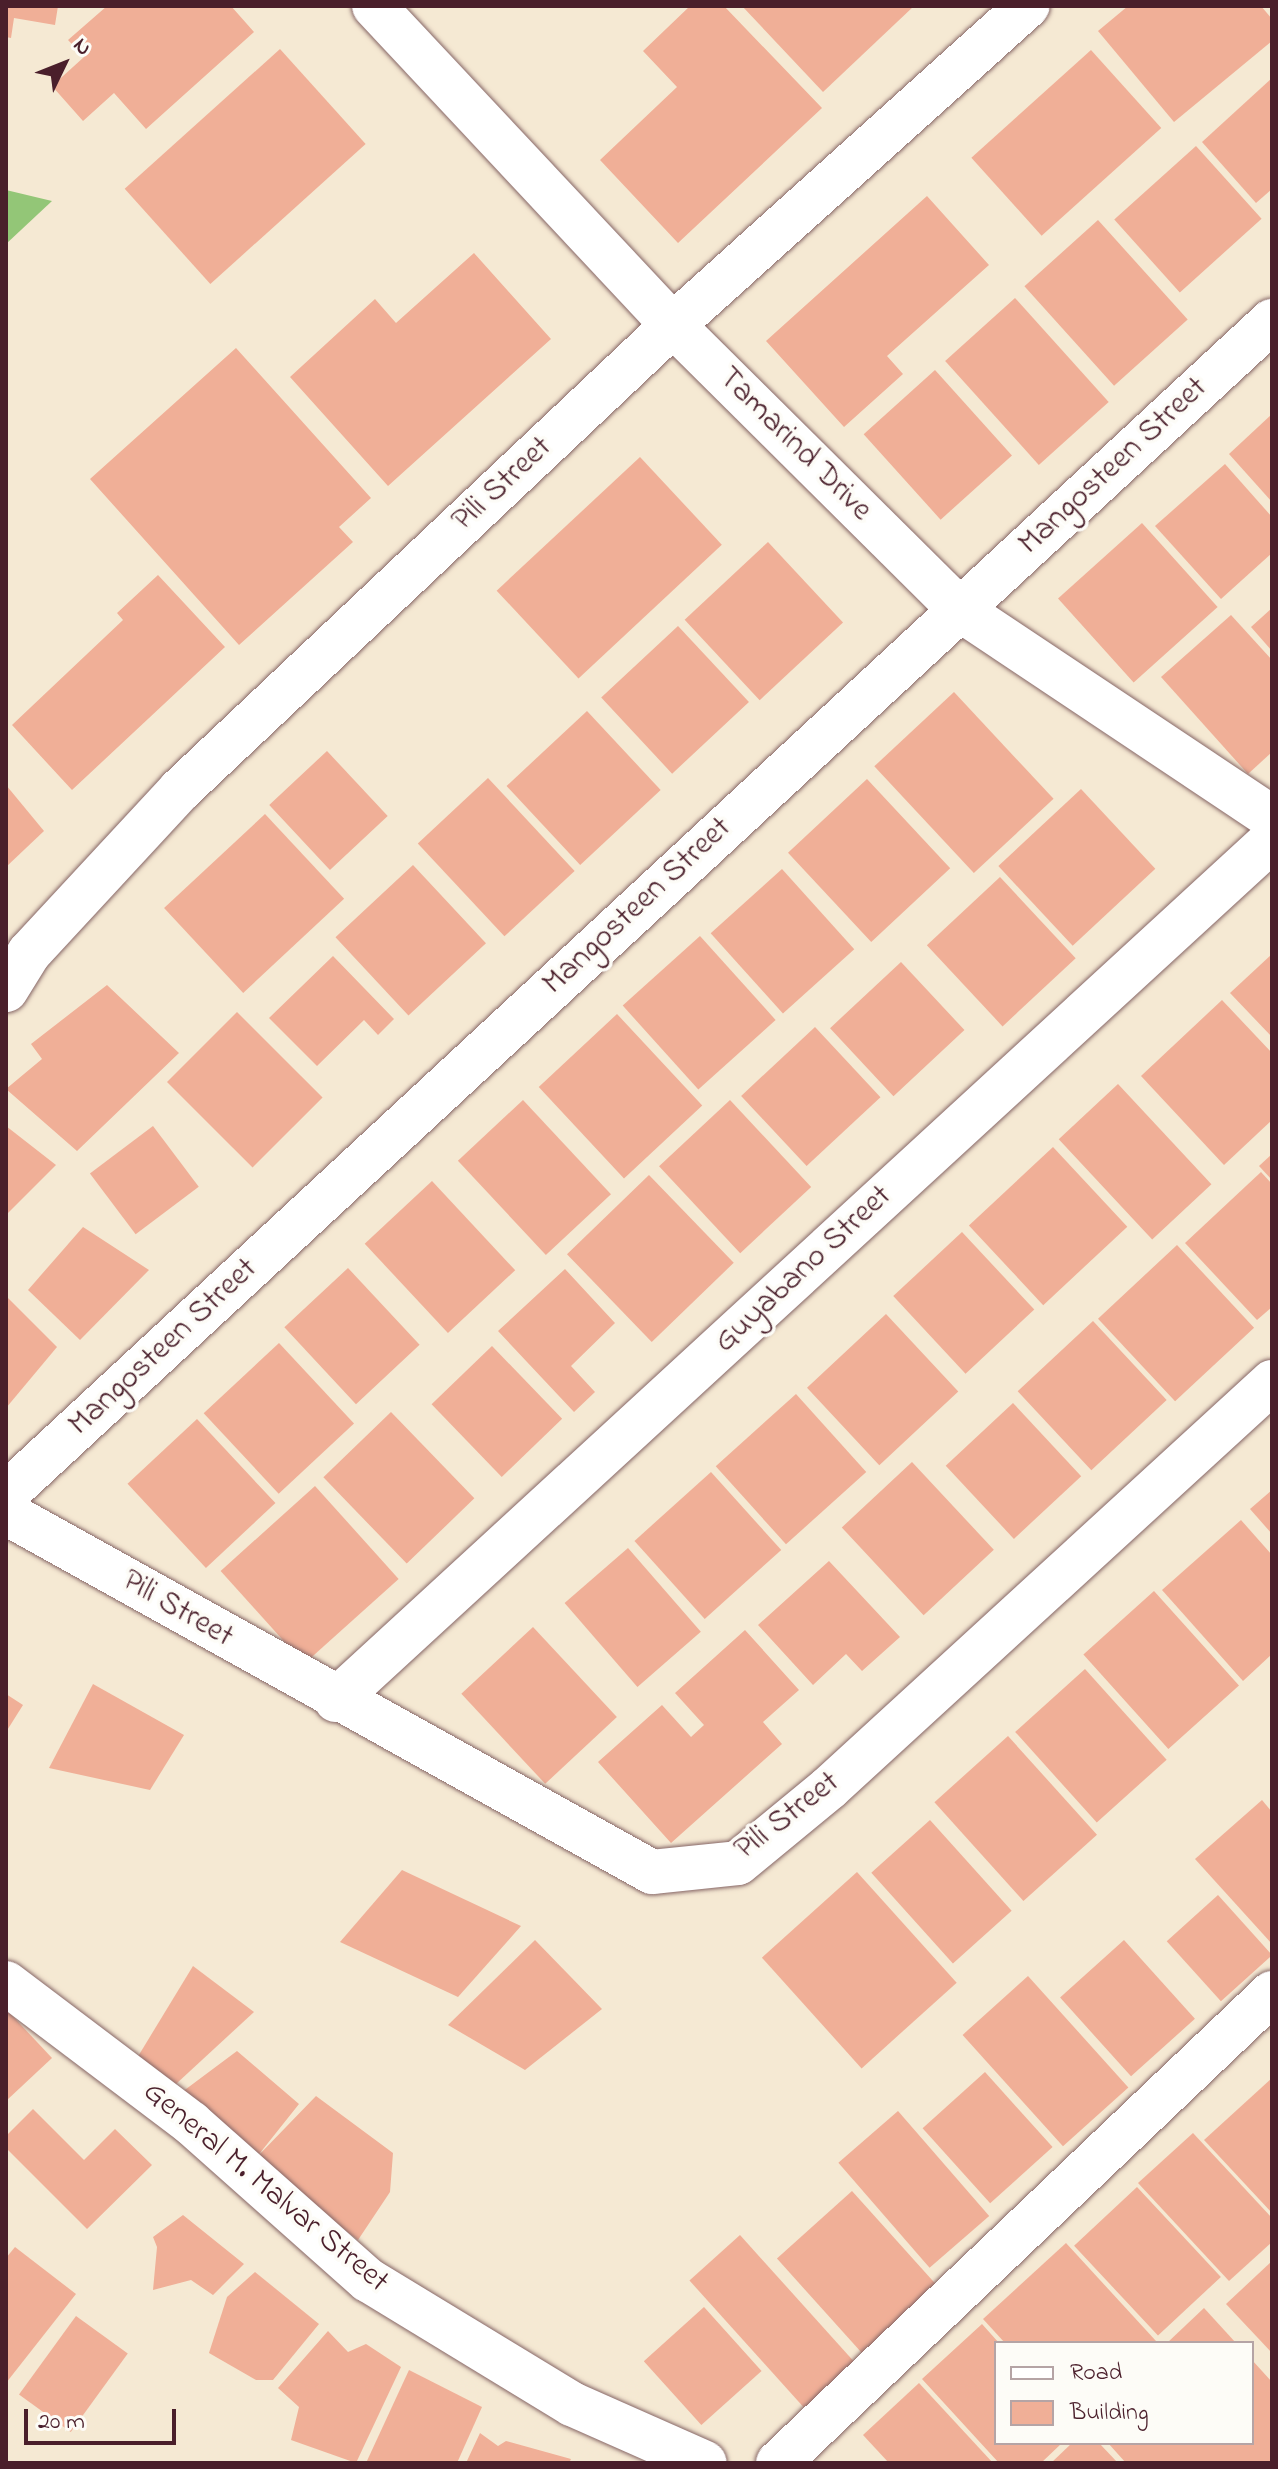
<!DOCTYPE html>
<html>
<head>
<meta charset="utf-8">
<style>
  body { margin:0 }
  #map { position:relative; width:1278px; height:2469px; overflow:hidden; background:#f5e9d3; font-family:"Indie Flower",sans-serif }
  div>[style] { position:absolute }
  .green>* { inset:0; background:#93c677 }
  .building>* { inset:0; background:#f0af97; transform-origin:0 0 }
  .roads { filter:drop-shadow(0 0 2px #866666) drop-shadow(0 0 2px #866666) }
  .minor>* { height:44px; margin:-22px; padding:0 22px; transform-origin:22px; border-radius:22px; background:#fff }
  span { translate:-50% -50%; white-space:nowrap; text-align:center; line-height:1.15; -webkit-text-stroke:7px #fdfcf7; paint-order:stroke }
  .street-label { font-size:32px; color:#4a1f2b }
  .frame { position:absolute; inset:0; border:8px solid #4a1f2b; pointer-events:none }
  .legend { position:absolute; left:994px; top:2341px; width:260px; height:104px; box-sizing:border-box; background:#fdfcf7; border:2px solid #b5a4a5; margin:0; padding:10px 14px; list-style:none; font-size:24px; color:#4a1f2b }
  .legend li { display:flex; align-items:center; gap:16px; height:40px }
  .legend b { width:40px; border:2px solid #b5a4a5 }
  .north { position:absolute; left:24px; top:24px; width:80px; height:80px; -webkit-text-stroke:6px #fdfcf7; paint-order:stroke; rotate:47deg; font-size:22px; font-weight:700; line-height:32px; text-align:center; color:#4a1f2b }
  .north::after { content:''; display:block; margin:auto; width:28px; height:36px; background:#4a1f2b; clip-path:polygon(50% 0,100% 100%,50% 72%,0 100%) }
  .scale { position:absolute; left:24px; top:2409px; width:152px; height:36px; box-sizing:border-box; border:4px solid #4a1f2b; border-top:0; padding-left:10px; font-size:24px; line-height:28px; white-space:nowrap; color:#4a1f2b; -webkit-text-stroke:6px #fdfcf7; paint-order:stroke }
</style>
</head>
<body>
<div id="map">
  <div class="green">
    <div style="clip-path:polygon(6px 190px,52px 201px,6px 244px)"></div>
  </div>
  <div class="building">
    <div style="clip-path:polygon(6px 6px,58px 6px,55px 25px,14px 18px,11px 38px,6px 37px)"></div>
    <div style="clip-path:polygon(107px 6px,231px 6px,254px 32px,146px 129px,114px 93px,83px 121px,52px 86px,84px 57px,68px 40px)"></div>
    <div style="clip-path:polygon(690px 6px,724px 6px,822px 108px,678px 243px,600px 160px,677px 87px,643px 51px)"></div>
    <div style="clip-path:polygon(742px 6px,914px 6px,823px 92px)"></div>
    <div style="clip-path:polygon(1128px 6px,1261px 6px,1272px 19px,1272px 41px,1174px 122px,1098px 31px)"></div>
    <div style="left:280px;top:49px;width:128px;height:209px;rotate:48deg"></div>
    <div style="left:1091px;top:50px;width:105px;height:161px;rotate:48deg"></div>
    <div style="clip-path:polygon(1272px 78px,1272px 189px,1256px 203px,1202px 142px)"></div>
    <div style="left:1196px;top:146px;width:98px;height:110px;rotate:48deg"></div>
    <div style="clip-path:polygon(927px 196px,989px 265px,887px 356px,903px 374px,844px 427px,766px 341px)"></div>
    <div style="left:1098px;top:220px;width:134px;height:99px;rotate:48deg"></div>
    <div style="clip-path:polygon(474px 253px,551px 339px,388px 486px,290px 377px,375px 299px,396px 323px)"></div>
    <div style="left:1015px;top:298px;width:140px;height:94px;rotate:48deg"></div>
    <div style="clip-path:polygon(236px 348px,371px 498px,339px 527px,353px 542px,239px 645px,90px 479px)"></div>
    <div style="left:935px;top:370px;width:115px;height:96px;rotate:48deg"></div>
    <div style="clip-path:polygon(1272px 414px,1272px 502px,1229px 454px)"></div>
    <div style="left:640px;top:457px;width:120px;height:196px;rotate:47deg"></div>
    <div style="clip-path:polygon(1225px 464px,1272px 517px,1272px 553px,1221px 599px,1155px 526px)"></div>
    <div style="left:1142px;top:523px;width:113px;height:113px;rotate:48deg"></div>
    <div style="left:768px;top:542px;width:110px;height:114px;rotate:47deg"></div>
    <div style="clip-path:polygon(158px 575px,225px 647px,72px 790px,12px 725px,123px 620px,117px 613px)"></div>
    <div style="clip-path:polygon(1272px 608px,1272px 651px,1251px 627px)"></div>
    <div style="clip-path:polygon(1231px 615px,1272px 660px,1272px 752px,1248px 774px,1161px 677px)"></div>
    <div style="left:678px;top:626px;width:104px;height:105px;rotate:47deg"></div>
    <div style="left:954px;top:692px;width:146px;height:109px;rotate:47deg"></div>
    <div style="left:587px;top:711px;width:108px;height:110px;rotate:47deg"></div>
    <div style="left:327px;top:751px;width:89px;height:79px;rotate:47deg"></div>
    <div style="left:488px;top:778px;width:127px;height:96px;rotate:47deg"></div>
    <div style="left:867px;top:779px;width:122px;height:108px;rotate:47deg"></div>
    <div style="clip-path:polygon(6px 785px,44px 831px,6px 867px)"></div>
    <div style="left:1081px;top:789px;width:109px;height:113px;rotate:47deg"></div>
    <div style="left:265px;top:814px;width:116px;height:138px;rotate:47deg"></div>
    <div style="left:413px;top:865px;width:107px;height:106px;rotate:47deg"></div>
    <div style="left:782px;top:869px;width:108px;height:96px;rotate:48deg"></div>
    <div style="left:1000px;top:877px;width:111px;height:100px;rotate:47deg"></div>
    <div style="left:700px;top:936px;width:113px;height:104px;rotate:48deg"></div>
    <div style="clip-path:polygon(1272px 954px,1272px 1037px,1230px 993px)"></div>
    <div style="clip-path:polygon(333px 956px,394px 1019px,378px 1035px,364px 1020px,317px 1066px,269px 1018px)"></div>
    <div style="left:901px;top:962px;width:93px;height:97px;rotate:47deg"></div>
    <div style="clip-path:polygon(107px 985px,179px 1053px,77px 1151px,6px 1089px,42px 1059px,31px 1044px)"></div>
    <div style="clip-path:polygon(1222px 1000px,1272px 1053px,1272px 1120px,1224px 1165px,1141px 1076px)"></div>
    <div style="left:237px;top:1012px;width:121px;height:99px;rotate:45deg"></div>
    <div style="left:617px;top:1014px;width:125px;height:107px;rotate:47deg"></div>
    <div style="left:815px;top:1027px;width:96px;height:101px;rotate:47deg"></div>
    <div style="left:1118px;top:1084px;width:137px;height:81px;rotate:47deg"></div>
    <div style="left:523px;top:1100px;width:129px;height:89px;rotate:47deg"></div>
    <div style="left:730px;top:1100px;width:119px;height:97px;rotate:47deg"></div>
    <div style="clip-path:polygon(6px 1126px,56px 1165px,6px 1215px)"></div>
    <div style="left:153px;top:1126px;width:76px;height:79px;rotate:53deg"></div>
    <div style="left:1053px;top:1147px;width:109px;height:115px;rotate:47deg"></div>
    <div style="clip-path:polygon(1272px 1154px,1272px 1180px,1259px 1166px)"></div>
    <div style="clip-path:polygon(1261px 1172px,1272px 1184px,1272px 1307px,1257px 1320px,1185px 1243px)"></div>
    <div style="left:649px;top:1175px;width:122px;height:114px;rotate:46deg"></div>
    <div style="left:432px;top:1181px;width:122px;height:92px;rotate:47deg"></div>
    <div style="clip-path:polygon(83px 1227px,149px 1270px,80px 1340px,28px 1290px)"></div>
    <div style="left:962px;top:1232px;width:106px;height:94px;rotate:47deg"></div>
    <div style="left:1177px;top:1245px;width:113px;height:108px;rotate:47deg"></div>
    <div style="left:348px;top:1268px;width:105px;height:87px;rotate:47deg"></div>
    <div style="clip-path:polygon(565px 1269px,615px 1323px,571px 1366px,595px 1392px,574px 1412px,498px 1331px)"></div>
    <div style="clip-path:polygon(6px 1296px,57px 1347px,6px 1408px)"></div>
    <div style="left:886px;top:1314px;width:106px;height:108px;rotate:47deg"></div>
    <div style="left:1093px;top:1321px;width:108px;height:103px;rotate:47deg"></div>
    <div style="left:279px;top:1343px;width:110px;height:103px;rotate:47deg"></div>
    <div style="left:492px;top:1346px;width:101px;height:84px;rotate:46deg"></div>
    <div style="left:796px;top:1394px;width:105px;height:108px;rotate:48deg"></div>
    <div style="left:1013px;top:1403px;width:100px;height:92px;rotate:47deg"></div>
    <div style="left:391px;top:1412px;width:120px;height:94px;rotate:46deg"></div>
    <div style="left:197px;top:1419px;width:115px;height:95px;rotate:47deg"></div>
    <div style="left:912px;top:1462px;width:120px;height:96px;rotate:47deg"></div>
    <div style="left:711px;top:1472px;width:105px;height:103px;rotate:48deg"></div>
    <div style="left:315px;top:1486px;width:125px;height:127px;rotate:48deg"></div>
    <div style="clip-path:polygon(1272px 1490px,1272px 1534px,1250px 1509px)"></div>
    <div style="clip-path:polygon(1241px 1520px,1272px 1555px,1272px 1654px,1243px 1681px,1162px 1590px)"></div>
    <div style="left:628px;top:1548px;width:111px;height:84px;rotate:49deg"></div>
    <div style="clip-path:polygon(829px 1561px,900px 1637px,862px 1671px,846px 1654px,813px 1685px,758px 1625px)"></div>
    <div style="left:1154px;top:1591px;width:127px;height:95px;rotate:48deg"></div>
    <div style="left:533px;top:1627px;width:123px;height:98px;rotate:47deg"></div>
    <div style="clip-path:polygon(745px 1630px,799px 1690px,763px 1722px,782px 1744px,671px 1843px,598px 1762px,662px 1705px,691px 1737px,704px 1725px,675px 1693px)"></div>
    <div style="left:1085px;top:1669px;width:122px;height:94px;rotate:48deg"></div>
    <div style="clip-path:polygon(93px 1684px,184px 1735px,150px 1790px,49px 1768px)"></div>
    <div style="clip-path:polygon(6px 1694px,23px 1705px,6px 1732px)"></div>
    <div style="left:1008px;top:1736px;width:133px;height:99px;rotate:48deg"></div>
    <div style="clip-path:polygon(1262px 1800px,1272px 1812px,1272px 1944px,1195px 1859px)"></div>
    <div style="left:930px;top:1820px;width:122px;height:79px;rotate:48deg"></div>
    <div style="clip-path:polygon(402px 1870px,521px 1926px,458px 1997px,340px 1942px)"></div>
    <div style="left:857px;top:1872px;width:149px;height:128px;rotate:48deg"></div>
    <div style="left:1218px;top:1895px;width:81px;height:69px;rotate:48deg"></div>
    <div style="clip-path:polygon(535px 1940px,602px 2009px,525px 2070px,448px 2025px)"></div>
    <div style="left:1124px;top:1940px;width:106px;height:86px;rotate:48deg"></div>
    <div style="clip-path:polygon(193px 1966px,254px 2012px,176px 2084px,134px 2063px)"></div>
    <div style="left:1028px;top:1976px;width:150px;height:88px;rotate:48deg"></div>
    <div style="clip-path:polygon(6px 2009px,52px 2058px,6px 2101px)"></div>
    <div style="clip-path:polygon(237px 2051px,299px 2104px,256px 2158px,316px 2096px,393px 2153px,390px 2192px,358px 2240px,170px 2101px)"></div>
    <div style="left:985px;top:2072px;width:101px;height:84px;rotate:48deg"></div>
    <div style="clip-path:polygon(1272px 2078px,1272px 2213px,1204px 2140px)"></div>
    <div style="clip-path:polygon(33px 2109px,84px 2160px,115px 2129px,152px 2165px,87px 2229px,6px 2148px,6px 2136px)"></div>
    <div style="left:898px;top:2111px;width:139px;height:79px;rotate:49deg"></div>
    <div style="clip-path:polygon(1193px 2133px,1272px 2218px,1272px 2242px,1229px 2281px,1138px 2183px)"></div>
    <div style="left:1137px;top:2187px;width:123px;height:86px;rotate:47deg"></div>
    <div style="left:852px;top:2191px;width:127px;height:101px;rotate:48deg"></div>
    <div style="clip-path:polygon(183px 2215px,244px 2264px,213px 2295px,191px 2280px,153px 2290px,157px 2247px,153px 2237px)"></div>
    <div style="left:740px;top:2235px;width:181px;height:68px;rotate:48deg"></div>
    <div style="clip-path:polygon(1066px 2243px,1156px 2341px,1154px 2343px,1005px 2343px,983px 2319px)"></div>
    <div style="clip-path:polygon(15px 2247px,76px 2294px,6px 2383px,6px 2258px)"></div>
    <div style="clip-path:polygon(1272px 2261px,1272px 2353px,1226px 2304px)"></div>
    <div style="clip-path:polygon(255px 2272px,319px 2324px,273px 2380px,256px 2380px,209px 2353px,227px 2297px)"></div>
    <div style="left:704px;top:2307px;width:86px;height:81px;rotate:48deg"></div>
    <div style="clip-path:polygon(1204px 2308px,1236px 2343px,1167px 2343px)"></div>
    <div style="left:76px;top:2316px;width:64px;height:97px;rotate:36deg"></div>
    <div style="clip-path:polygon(982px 2324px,999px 2343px,996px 2443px,1062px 2443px,1041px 2463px,999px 2463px,922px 2379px)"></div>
    <div style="clip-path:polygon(328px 2331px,348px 2352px,366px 2344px,401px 2367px,356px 2463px,291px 2440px,299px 2407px,278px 2388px)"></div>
    <div style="clip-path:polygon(1252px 2360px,1272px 2382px,1272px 2463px,1126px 2463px,1108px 2443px,1252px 2443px)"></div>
    <div style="clip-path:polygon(409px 2370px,482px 2407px,457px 2463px,366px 2463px)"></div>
    <div style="clip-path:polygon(919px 2383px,993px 2463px,889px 2463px,863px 2435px)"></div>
    <div style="clip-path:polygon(480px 2433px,498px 2446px,506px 2441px,571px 2459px,569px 2463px,466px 2463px)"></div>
    <div style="clip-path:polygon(1072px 2443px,1099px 2443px,1118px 2463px,1051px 2463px)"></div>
  </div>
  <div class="roads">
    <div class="minor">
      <div style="left:374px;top:6px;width:437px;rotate:46.9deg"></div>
      <div style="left:673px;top:325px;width:403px;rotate:44.8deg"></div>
      <div style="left:959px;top:609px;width:376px;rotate:33.7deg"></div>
      <div style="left:6px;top:990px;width:44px;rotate:-58.1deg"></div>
      <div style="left:29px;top:953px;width:222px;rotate:-47.2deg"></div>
      <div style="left:180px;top:790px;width:678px;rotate:-43.33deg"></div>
      <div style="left:673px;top:325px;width:477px;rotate:-42deg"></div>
      <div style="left:6px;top:1494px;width:1726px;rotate:-42.82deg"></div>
      <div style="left:6px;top:1513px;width:739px;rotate:29.06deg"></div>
      <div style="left:652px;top:1872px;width:86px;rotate:-6deg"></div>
      <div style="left:738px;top:1863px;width:118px;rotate:-39.5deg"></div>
      <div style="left:829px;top:1788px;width:601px;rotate:-42.5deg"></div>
      <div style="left:336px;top:1700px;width:1271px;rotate:-42.58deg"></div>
      <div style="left:6px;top:1983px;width:232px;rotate:37.1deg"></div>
      <div style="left:191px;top:2123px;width:237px;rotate:41.6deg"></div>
      <div style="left:368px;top:2280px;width:239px;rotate:31.3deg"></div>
      <div style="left:572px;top:2404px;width:145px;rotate:23.9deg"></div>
      <div style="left:778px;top:2463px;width:682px;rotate:-43.57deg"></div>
    </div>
  </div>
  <div class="street-label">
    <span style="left:794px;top:445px;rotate:45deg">Tamarind Drive</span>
    <span style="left:1114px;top:467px;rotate:-43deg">Mangosteen Street</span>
    <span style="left:503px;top:485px;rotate:-43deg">Pili Street</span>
    <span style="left:638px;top:907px;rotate:-43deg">Mangosteen Street</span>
    <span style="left:804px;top:1270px;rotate:-43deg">Guyabano Street</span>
    <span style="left:164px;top:1348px;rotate:-43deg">Mangosteen Street</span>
    <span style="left:177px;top:1610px;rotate:30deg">Pili Street</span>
    <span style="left:788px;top:1817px;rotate:-38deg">Pili Street</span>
    <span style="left:265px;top:2188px;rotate:40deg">General M. Malvar Street</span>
  </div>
  <div class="frame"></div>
  <ul class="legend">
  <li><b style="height:10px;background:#fff"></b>Road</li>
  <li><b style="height:22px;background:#f0af97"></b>Building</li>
  </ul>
  <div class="north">N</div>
  <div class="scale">20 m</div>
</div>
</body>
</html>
